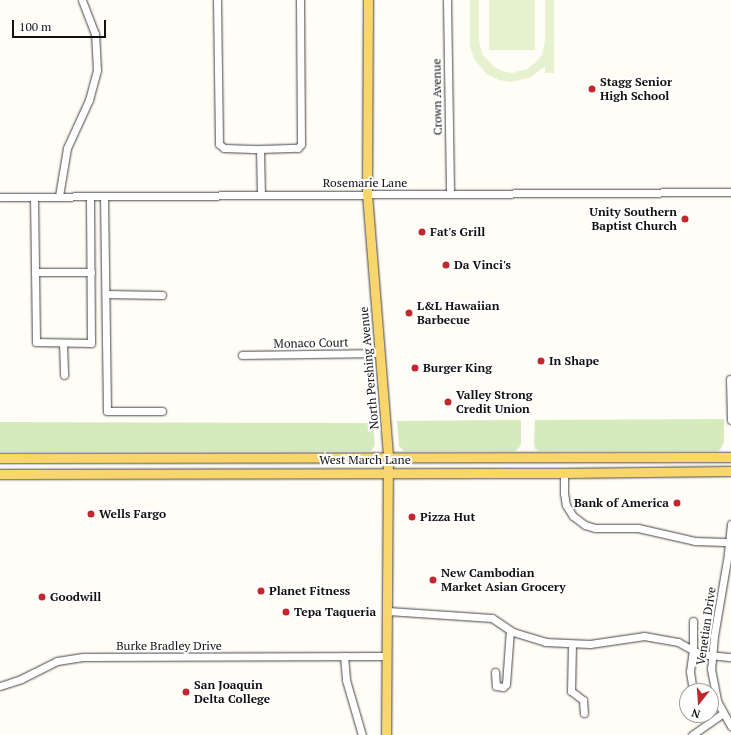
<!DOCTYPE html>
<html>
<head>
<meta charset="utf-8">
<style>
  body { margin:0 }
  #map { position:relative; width:731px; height:735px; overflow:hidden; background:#fffdf5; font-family:"PT Serif",serif }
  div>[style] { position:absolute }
  .green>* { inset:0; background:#d5ebbd }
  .pitch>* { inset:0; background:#e6f2cf; transform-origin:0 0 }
  .roads { filter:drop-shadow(0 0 1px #444) drop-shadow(0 0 1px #444) }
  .minor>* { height:7px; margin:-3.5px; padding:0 3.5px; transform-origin:3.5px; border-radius:3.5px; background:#fff }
  .major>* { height:9px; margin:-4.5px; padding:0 4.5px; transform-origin:4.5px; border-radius:4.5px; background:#f9d66b }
  .dots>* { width:11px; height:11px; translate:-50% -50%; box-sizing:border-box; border:2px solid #fff; border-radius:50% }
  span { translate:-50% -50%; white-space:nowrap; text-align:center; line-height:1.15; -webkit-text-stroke:4px #fff; paint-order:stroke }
  .poi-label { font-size:12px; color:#111; font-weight:700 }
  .left { translate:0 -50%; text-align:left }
  .right { translate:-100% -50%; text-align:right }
  .street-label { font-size:12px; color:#111 }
  .north { position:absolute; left:679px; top:683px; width:40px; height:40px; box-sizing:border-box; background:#fff; border:1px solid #a0a0a0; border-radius:50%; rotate:197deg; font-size:11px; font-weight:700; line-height:16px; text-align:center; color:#111 }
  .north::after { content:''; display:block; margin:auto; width:14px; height:18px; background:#c4262e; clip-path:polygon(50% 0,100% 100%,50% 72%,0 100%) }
  .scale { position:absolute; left:12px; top:20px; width:94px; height:18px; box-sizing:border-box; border:2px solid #111; border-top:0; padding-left:5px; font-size:12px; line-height:14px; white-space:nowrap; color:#111; -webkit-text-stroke:3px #fff; paint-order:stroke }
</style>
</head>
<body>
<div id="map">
  <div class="green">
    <div style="clip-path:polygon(724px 419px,724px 442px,720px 450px,717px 451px,540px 451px,535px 449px,534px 443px,535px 420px)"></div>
    <div style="clip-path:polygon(521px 420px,521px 444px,519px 448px,515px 451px,404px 451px,399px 446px,397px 421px)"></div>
    <div style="clip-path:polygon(0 422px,373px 423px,375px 445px,371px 451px,0 452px)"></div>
  </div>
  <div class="pitch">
    <div style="clip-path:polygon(470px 0,479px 0,479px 40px,482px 54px,493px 66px,502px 71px,512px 73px,527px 69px,535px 63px,542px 55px,545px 40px,545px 0,554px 0,554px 73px,545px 73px,545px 66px,531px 77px,512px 82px,499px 80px,487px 74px,474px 59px,470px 46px)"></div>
    <div style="left:489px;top:0;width:46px;height:50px"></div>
  </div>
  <div class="roads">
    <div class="minor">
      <div style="left:217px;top:0;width:144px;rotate:89.2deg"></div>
      <div style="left:219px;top:144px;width:6px;rotate:39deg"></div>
      <div style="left:224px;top:148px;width:36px;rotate:2deg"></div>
      <div style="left:260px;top:149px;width:38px;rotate:-2deg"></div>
      <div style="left:298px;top:148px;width:5px;rotate:-53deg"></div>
      <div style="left:301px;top:144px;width:144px;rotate:-90.4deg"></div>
      <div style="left:447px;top:0;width:194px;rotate:89.1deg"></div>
      <div style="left:260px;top:149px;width:46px;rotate:88.8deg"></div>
      <div style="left:59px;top:196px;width:49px;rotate:-80.5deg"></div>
      <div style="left:67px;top:148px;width:53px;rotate:-65.4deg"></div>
      <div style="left:89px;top:100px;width:31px;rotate:-75deg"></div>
      <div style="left:97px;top:70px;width:36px;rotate:-93deg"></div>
      <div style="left:95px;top:34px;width:36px;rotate:-111deg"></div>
      <div style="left:104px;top:196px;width:215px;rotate:89.2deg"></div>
      <div style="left:107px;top:411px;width:55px"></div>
      <div style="left:0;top:197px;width:731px;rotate:-0.39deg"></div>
      <div style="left:34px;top:197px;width:145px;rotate:89.2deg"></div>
      <div style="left:36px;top:342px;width:55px;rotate:1deg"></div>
      <div style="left:91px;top:343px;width:147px;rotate:-90.4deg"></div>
      <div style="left:35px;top:272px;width:56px"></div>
      <div style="left:106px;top:294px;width:56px;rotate:1deg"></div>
      <div style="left:63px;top:343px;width:32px;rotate:88deg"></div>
      <div style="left:242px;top:355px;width:138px;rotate:-0.8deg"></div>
      <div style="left:730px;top:379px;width:41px;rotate:88.6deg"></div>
      <div style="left:564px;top:473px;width:20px;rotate:90deg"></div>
      <div style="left:564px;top:493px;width:12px;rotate:81deg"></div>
      <div style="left:566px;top:505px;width:13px;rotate:58deg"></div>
      <div style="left:573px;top:516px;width:15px;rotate:37deg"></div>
      <div style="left:585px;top:525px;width:10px;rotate:17deg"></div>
      <div style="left:595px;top:528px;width:43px"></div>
      <div style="left:638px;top:528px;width:58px;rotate:12.8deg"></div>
      <div style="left:695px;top:541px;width:36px;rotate:2deg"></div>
      <div style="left:731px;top:524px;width:30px;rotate:96deg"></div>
      <div style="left:728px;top:554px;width:83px;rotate:99.7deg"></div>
      <div style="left:714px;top:636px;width:33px;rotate:95deg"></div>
      <div style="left:711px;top:669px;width:33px;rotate:79deg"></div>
      <div style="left:717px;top:701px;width:29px;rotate:61deg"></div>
      <div style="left:388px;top:611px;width:104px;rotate:3.9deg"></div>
      <div style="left:492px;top:618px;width:25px;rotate:34deg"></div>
      <div style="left:513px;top:632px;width:34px;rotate:17deg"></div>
      <div style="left:545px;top:642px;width:45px;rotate:2.5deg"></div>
      <div style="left:590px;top:644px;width:55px;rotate:-8.4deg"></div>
      <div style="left:644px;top:636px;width:35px;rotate:10deg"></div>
      <div style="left:678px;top:642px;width:25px;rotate:29deg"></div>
      <div style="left:700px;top:654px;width:31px;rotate:6deg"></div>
      <div style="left:572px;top:644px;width:47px;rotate:91.2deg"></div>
      <div style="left:571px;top:691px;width:15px;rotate:37deg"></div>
      <div style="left:583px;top:700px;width:13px;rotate:86deg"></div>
      <div style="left:344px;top:656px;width:24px;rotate:85deg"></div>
      <div style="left:346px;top:680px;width:57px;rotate:73.8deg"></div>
      <div style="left:495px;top:672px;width:14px;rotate:86deg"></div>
      <div style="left:496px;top:686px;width:7px;rotate:8deg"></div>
      <div style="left:503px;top:687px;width:4px;rotate:-45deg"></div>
      <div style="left:506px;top:684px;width:54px;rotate:-85.8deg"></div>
      <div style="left:0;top:686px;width:22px;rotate:-18deg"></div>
      <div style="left:21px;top:679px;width:40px;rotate:-26.6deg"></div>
      <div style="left:57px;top:661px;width:26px;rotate:-9deg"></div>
      <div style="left:83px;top:657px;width:304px;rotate:-0.2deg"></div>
      <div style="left:693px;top:691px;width:20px;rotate:-99deg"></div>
      <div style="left:690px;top:671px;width:21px;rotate:-82deg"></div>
      <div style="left:693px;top:650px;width:29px;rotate:-90deg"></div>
      <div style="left:692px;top:735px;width:38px;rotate:-35deg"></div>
    </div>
    <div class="major">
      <div style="left:368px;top:0;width:194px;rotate:90.3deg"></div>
      <div style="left:367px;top:194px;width:264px;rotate:85.4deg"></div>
      <div style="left:388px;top:457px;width:278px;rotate:90.4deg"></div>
      <div style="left:0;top:458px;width:731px;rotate:-0.08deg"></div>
      <div style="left:0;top:474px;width:564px;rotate:-0.1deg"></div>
      <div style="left:564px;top:473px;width:167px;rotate:-0.7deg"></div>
    </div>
  </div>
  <div class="dots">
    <div style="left:592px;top:89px;background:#c4262e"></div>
    <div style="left:685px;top:219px;background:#c4262e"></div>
    <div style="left:422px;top:232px;background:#c4262e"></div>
    <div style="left:446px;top:265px;background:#c4262e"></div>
    <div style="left:409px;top:313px;background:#c4262e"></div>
    <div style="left:541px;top:361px;background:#c4262e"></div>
    <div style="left:415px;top:368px;background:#c4262e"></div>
    <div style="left:448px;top:402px;background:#c4262e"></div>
    <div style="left:677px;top:503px;background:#c4262e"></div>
    <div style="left:91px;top:514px;background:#c4262e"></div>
    <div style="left:412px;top:517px;background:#c4262e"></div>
    <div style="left:433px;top:580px;background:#c4262e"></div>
    <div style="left:261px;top:591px;background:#c4262e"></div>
    <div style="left:42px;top:597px;background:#c4262e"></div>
    <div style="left:286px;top:612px;background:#c4262e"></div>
    <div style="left:186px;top:692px;background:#c4262e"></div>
  </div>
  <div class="poi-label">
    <span class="left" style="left:600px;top:89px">Stagg Senior<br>High School</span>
    <span class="right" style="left:677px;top:219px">Unity Southern<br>Baptist Church</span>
    <span class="left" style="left:430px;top:232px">Fat's Grill</span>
    <span class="left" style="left:454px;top:265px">Da Vinci's</span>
    <span class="left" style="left:417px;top:313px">L&amp;L Hawaiian<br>Barbecue</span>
    <span class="left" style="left:549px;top:361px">In Shape</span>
    <span class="left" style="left:423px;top:368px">Burger King</span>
    <span class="left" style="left:456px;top:402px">Valley Strong<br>Credit Union</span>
    <span class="right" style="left:669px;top:503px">Bank of America</span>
    <span class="left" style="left:99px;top:514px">Wells Fargo</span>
    <span class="left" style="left:420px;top:517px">Pizza Hut</span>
    <span class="left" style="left:441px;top:580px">New Cambodian<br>Market Asian Grocery</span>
    <span class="left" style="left:269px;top:591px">Planet Fitness</span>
    <span class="left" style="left:50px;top:597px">Goodwill</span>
    <span class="left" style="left:294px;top:612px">Tepa Taqueria</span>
    <span class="left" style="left:194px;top:692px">San Joaquin<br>Delta College</span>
  </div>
  <div class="street-label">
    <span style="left:437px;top:97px;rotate:-91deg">Crown Avenue</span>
    <span style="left:365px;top:183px">Rosemarie Lane</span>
    <span style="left:311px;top:343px;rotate:-1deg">Monaco Court</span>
    <span style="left:369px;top:368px;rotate:-95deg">North Pershing Avenue</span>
    <span style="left:365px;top:460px">West March Lane</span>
    <span style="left:706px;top:626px;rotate:-82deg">Venetian Drive</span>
    <span style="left:169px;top:646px">Burke Bradley Drive</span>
  </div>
  <div class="north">N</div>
  <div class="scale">100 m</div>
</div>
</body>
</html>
